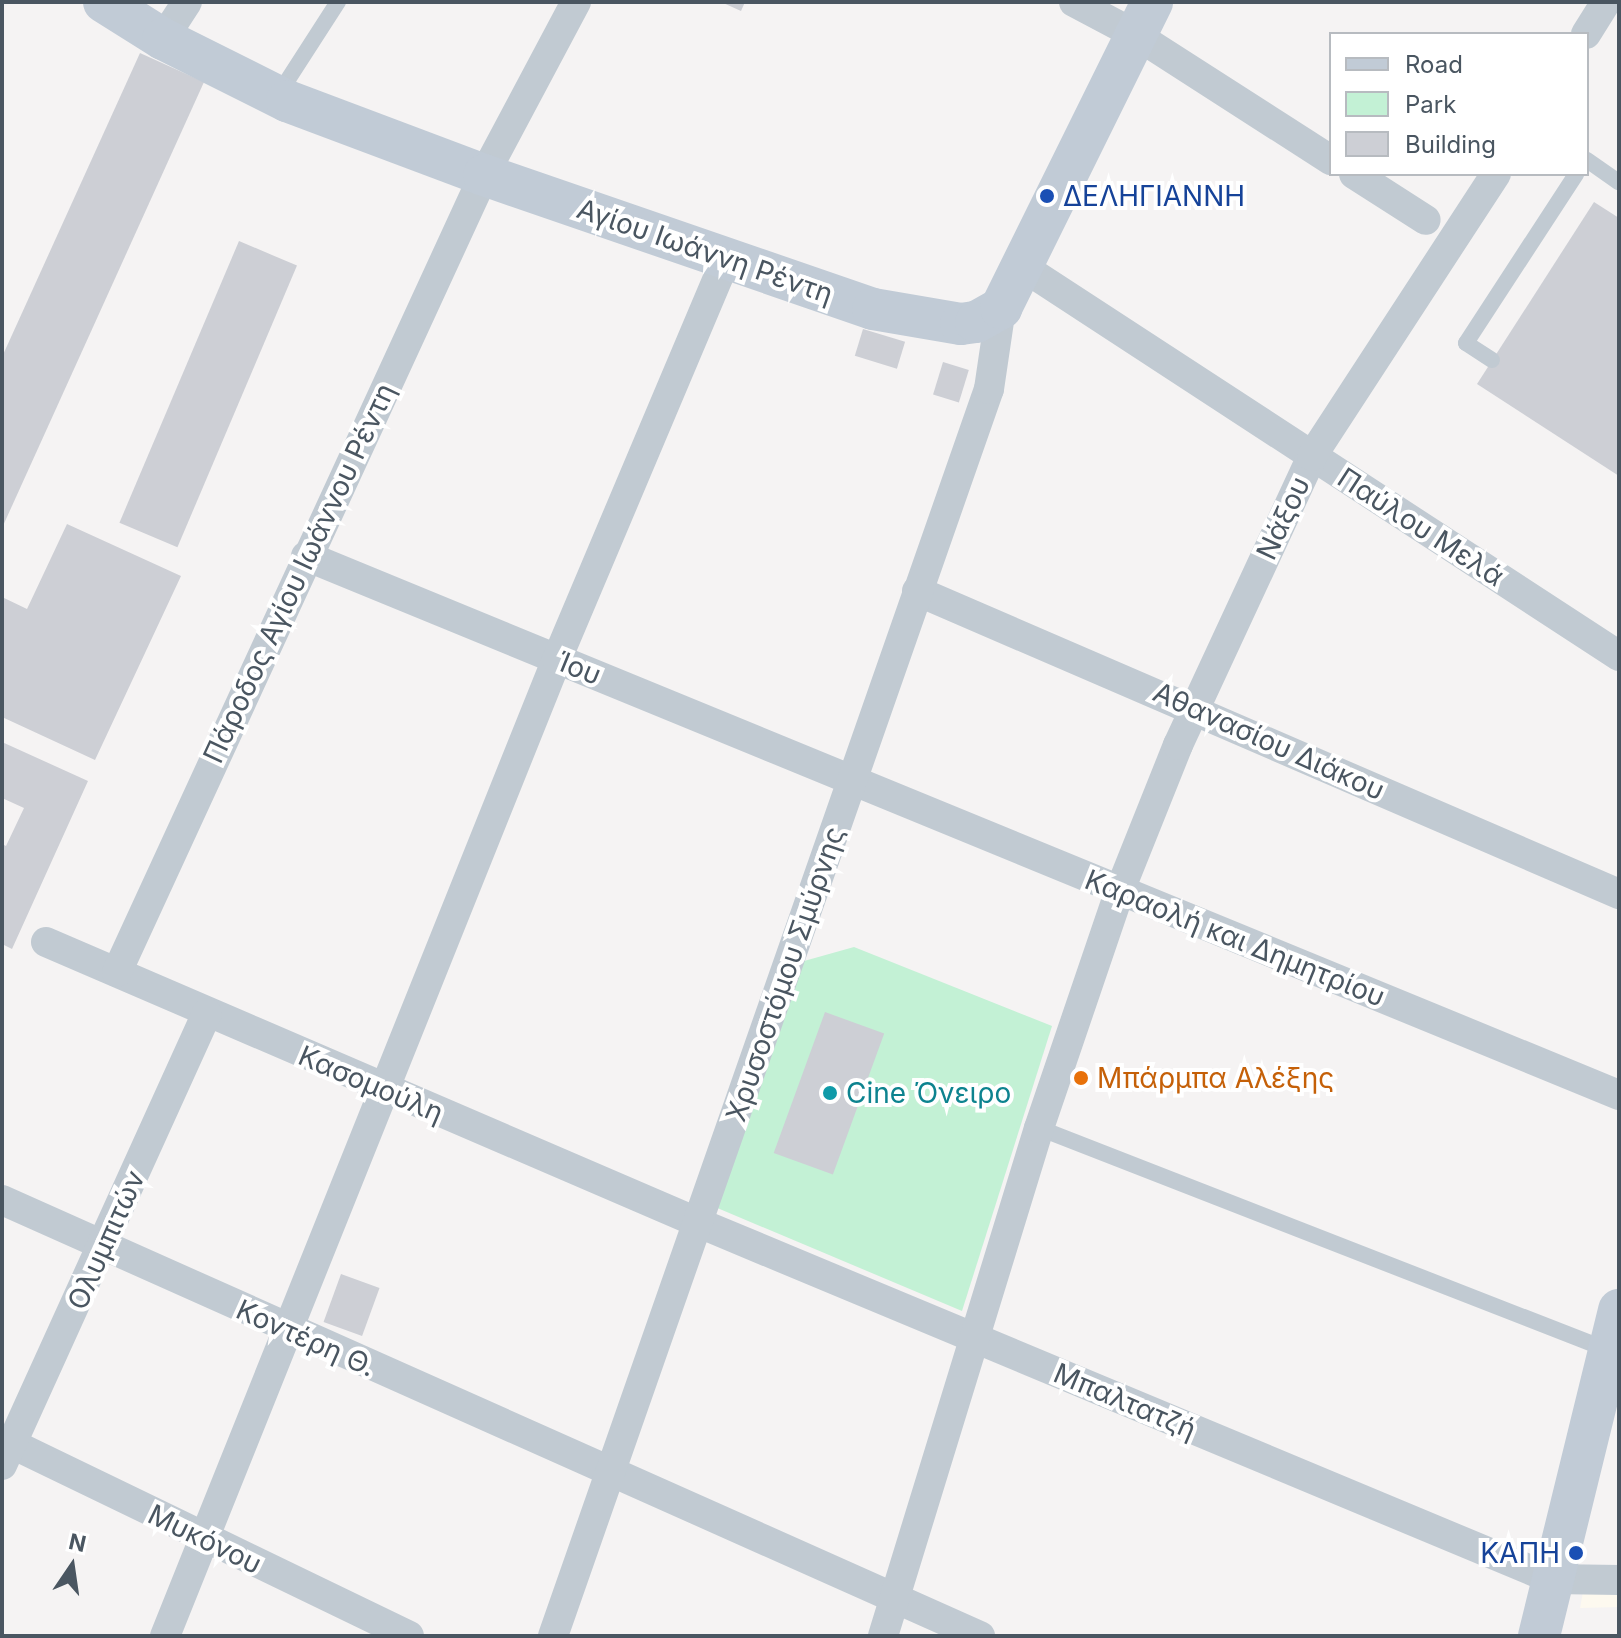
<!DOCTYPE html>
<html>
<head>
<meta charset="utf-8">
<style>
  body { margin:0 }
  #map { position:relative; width:1621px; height:1638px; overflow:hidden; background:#f5f3f3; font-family:Inter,sans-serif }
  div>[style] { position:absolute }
  .commercial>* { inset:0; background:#fdf9ef }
  .green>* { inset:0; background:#c3f1d5 }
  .building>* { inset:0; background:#cdcfd5; transform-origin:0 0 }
  .lane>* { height:16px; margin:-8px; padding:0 8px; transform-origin:8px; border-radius:8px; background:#c1cad2 }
  .street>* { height:30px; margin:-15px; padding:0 15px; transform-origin:15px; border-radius:15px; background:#c1cad2 }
  .secondary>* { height:42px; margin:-21px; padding:0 21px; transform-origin:21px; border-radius:21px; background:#c1cbd6 }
  .dots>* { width:22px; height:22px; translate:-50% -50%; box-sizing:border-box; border:4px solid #fff; border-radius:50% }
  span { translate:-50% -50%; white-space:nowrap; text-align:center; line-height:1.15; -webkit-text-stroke:8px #fff; paint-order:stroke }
  .transit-label { font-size:28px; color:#164399 }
  .left { translate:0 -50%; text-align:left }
  .right { translate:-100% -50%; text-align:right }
  .street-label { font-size:28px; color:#4a5661 }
  .food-label { font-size:28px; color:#c56008 }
  .culture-label { font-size:28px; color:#0d838f }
  .frame { position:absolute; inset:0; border:4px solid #4a5661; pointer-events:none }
  .legend { position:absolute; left:1329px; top:32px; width:260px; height:144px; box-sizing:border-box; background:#fff; border:2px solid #b7bbc0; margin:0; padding:10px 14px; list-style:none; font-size:24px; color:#4a5661 }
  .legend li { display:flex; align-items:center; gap:16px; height:40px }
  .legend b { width:40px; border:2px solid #b7bbc0 }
  .north { position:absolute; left:32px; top:1526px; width:80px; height:80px; -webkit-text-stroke:6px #fff; paint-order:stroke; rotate:13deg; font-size:22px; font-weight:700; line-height:32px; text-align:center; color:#4a5661 }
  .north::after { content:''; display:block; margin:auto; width:28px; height:36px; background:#4a5661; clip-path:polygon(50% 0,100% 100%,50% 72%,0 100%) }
</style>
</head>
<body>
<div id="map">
  <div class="commercial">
    <div style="clip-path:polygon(1588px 1565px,1619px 1567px,1619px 1607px,1580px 1608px)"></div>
  </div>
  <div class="green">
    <div style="clip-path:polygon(854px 947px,1052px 1026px,962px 1311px,715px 1207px,797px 963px)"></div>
  </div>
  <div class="building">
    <div style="clip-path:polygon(721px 2px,745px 2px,741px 11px)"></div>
    <div style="clip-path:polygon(140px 53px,204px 82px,2px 528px,2px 357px)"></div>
    <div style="clip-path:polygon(1594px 202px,1619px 218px,1619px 476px,1477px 384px)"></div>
    <div style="left:239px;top:241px;width:63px;height:306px;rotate:23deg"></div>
    <div style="left:863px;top:329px;width:44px;height:28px;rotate:17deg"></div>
    <div style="left:943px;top:362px;width:27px;height:34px;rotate:17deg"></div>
    <div style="clip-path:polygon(67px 524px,181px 576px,95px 760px,2px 717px,2px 597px,27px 609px)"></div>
    <div style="clip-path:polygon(2px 742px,88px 781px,12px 949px,2px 944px,2px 844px,6px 846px,24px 808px,2px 798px)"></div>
    <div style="left:825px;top:1012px;width:63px;height:150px;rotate:20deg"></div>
    <div style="left:341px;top:1274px;width:41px;height:51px;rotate:20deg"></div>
  </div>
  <div class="lane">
    <div style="left:278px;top:95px;width:111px;rotate:-57.2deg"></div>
    <div style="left:1587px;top:160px;width:39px;rotate:35deg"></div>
    <div style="left:1492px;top:360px;width:31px;rotate:-147deg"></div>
    <div style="left:1466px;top:343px;width:202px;rotate:-56.9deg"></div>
    <div style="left:1039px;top:1128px;width:611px;rotate:21.31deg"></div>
  </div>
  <div class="street">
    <div style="left:1074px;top:2px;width:70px;rotate:28deg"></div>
    <div style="left:1136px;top:35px;width:232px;rotate:32.7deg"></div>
    <div style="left:1586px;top:34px;width:38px;rotate:-58deg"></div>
    <div style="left:163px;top:39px;width:44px;rotate:-57deg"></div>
    <div style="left:1354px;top:174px;width:85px;rotate:32.6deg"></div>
    <div style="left:1023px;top:267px;width:712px;rotate:33.13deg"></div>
    <div style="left:306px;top:556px;width:1419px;rotate:22.32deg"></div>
    <div style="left:917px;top:591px;width:765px;rotate:23.35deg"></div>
    <div style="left:46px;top:942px;width:711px;rotate:23.28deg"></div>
    <div style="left:699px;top:1223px;width:924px;rotate:22.65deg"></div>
    <div style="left:1552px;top:1579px;width:67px;rotate:0.9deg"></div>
    <div style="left:117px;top:972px;width:877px;rotate:-65.28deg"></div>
    <div style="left:484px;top:175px;width:196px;rotate:-62deg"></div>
    <div style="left:2px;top:1200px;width:1071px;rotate:24.03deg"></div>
    <div style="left:2px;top:1439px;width:452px;rotate:25.8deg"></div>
    <div style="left:2px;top:1465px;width:496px;rotate:-65.6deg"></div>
    <div style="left:165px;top:1636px;width:1053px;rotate:-68.14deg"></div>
    <div style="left:557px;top:659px;width:434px;rotate:-67.1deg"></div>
    <div style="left:553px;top:1636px;width:1321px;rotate:-70.73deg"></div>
    <div style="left:989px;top:389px;width:82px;rotate:-81.6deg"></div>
    <div style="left:883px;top:1636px;width:531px;rotate:-72.93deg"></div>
    <div style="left:1039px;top:1128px;width:251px;rotate:-71.2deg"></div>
    <div style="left:1120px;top:890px;width:156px;rotate:-68.2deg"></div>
    <div style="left:1178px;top:745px;width:319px;rotate:-65.1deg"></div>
    <div style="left:1312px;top:456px;width:337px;rotate:-56.9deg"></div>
  </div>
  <div class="secondary">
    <div style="left:104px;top:2px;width:70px;rotate:32.1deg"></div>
    <div style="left:163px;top:39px;width:139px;rotate:26.6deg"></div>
    <div style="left:287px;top:101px;width:210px;rotate:20.6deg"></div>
    <div style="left:484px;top:175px;width:411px;rotate:19deg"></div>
    <div style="left:873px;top:309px;width:89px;rotate:9.7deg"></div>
    <div style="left:961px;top:324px;width:15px;rotate:-8deg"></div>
    <div style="left:976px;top:322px;width:29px;rotate:-29deg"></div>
    <div style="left:1001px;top:308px;width:341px;rotate:-63.7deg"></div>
    <div style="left:1539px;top:1636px;width:336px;rotate:-76.2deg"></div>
  </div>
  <div class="dots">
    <div style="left:1047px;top:196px;background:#1a4fb4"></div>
    <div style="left:1081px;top:1078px;background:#e8710a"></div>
    <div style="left:830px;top:1093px;background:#0f9aa8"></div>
    <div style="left:1576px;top:1553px;background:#1a4fb4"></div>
  </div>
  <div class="transit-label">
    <span class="left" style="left:1063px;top:196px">ΔΕΛΗΓΙΑΝΝΗ</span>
    <span class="right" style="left:1560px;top:1553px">ΚΑΠΗ</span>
  </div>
  <div class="street-label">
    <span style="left:705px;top:251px;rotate:19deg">Αγίου Ιωάννη Ρέντη</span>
    <span style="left:1283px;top:518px;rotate:-65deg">Νάξου</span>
    <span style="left:1421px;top:527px;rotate:33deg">Παύλου Μελά</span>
    <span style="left:299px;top:573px;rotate:-65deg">Πάροδος Αγίου Ιωάννου Ρέντη</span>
    <span style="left:579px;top:668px;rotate:22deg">Ίου</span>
    <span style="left:1269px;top:741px;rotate:24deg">Αθανασίου Διάκου</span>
    <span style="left:1235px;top:938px;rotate:22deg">Καραολή και Δημητρίου</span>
    <span style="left:785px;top:974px;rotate:-71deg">Χρυσοστόμου Σμύρνης</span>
    <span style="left:371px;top:1084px;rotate:23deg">Κασομούλη</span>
    <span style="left:106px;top:1240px;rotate:-66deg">Ολυμπιτών</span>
    <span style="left:306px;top:1338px;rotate:24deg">Κοντέρη Θ.</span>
    <span style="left:1125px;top:1401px;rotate:23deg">Μπαλτατζή</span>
    <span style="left:205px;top:1539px;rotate:26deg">Μυκόνου</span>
  </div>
  <div class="food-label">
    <span class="left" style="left:1097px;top:1078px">Μπάρμπα Αλέξης</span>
  </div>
  <div class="culture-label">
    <span class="left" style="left:846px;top:1093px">Cine Όνειρο</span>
  </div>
  <div class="frame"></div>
  <ul class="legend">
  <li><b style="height:10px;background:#c1cbd6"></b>Road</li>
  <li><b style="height:22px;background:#c3f1d5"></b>Park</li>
  <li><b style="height:22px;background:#cdcfd5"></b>Building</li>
  </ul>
  <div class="north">N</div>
</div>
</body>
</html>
